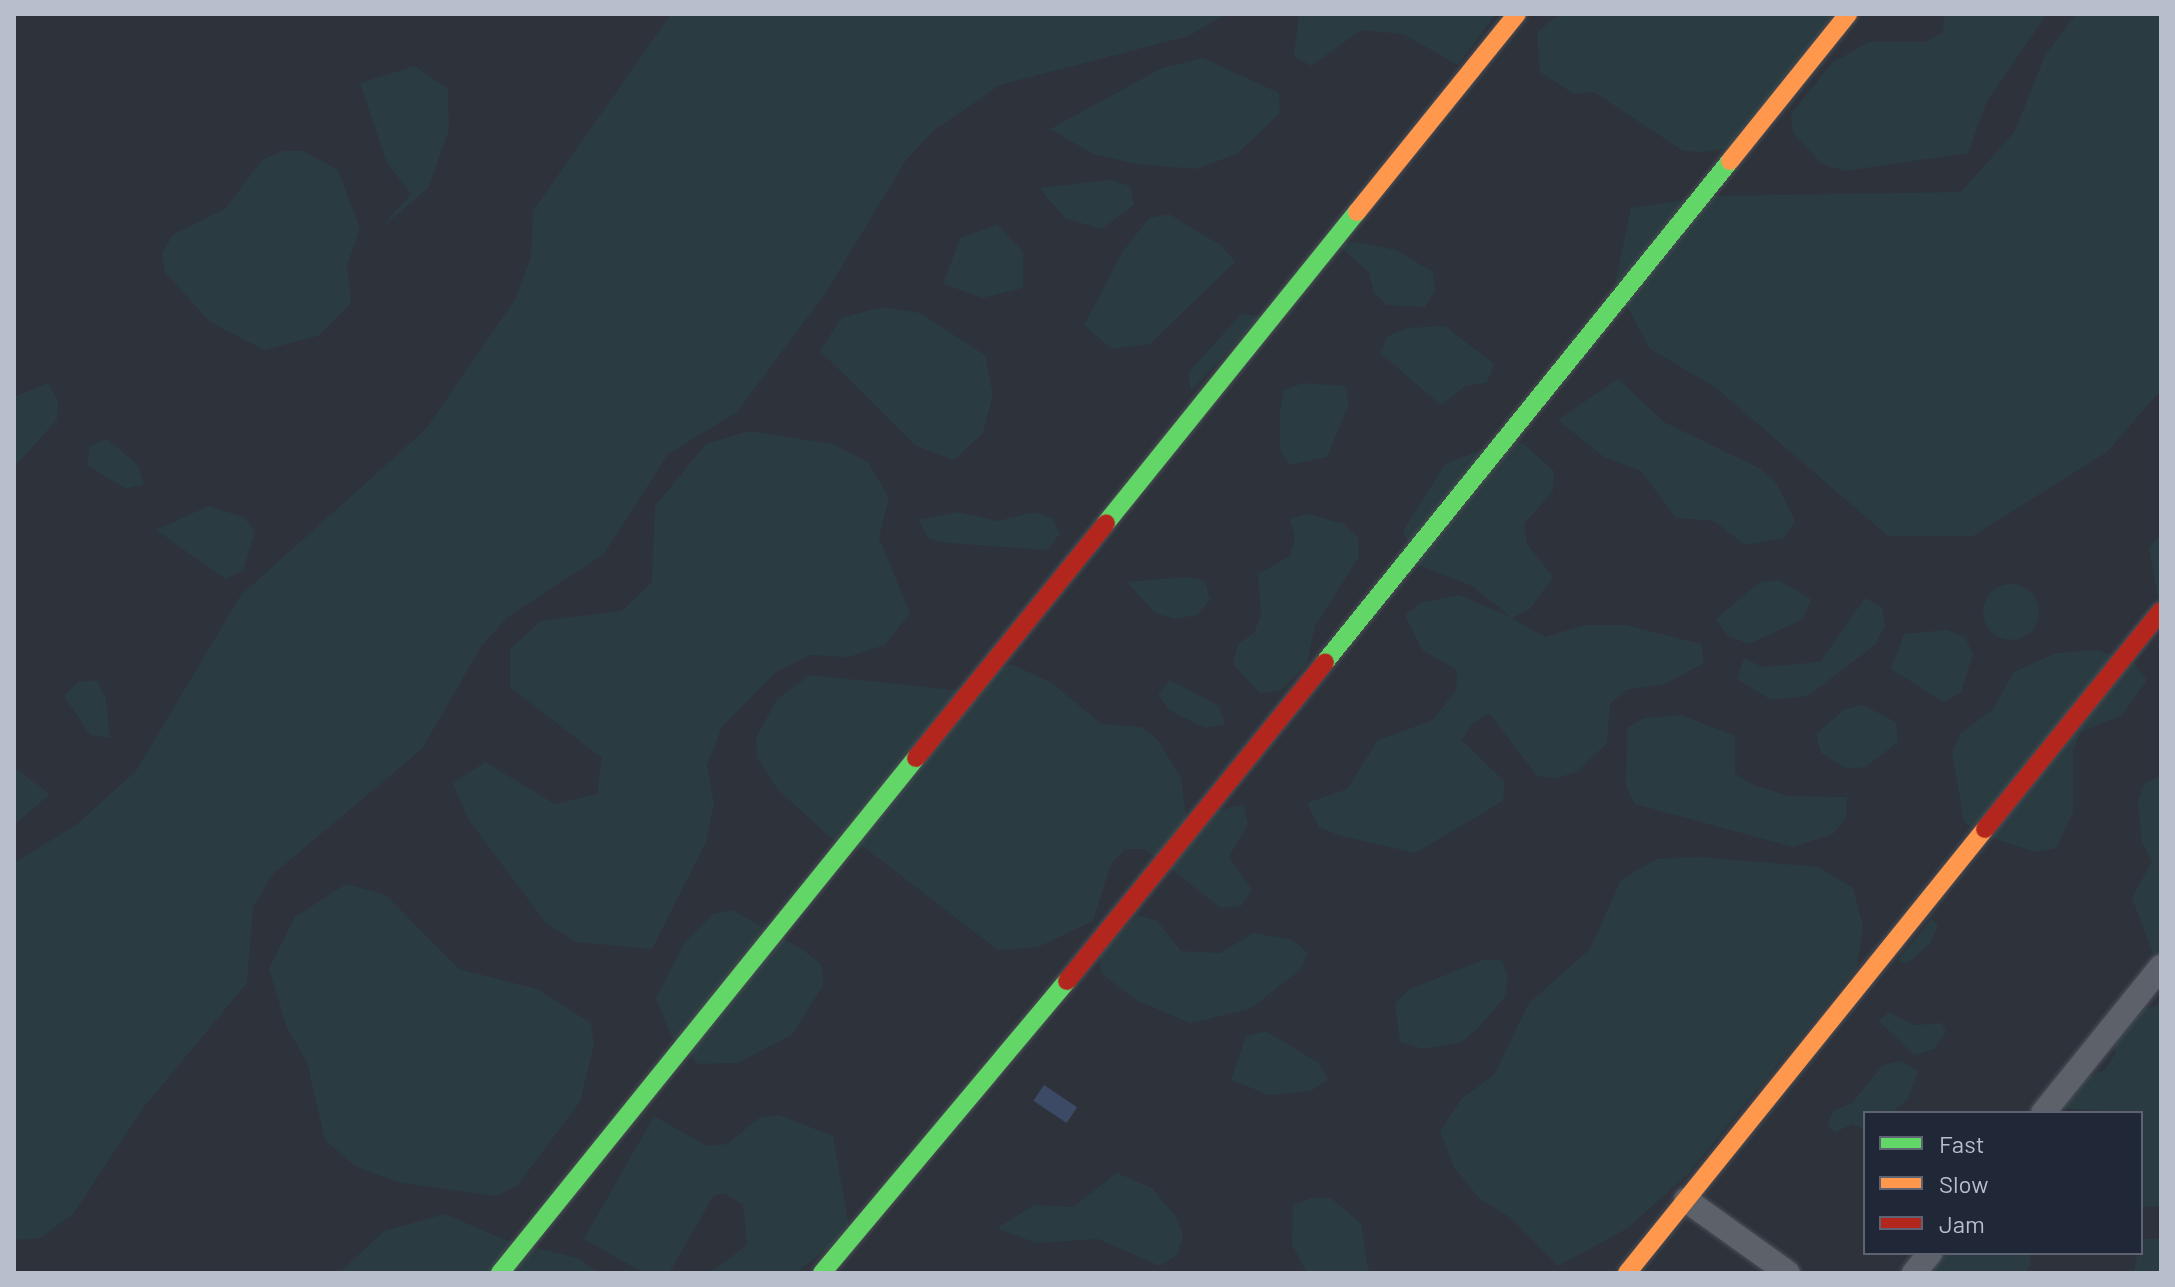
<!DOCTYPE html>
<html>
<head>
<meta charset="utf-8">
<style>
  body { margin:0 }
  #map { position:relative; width:2175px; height:1287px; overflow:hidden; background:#2d323b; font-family:Barlow,sans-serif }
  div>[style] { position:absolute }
  .green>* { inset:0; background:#2a3c41 }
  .round { border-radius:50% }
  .water>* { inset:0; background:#3c4a65; transform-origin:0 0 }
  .roads { filter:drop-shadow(0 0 2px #4b4e55) drop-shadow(0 0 2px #4b4e55) }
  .street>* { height:24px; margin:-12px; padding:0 12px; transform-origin:12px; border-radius:12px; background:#5d6169 }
  .fast>* { height:18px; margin:-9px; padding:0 9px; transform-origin:9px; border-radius:9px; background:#63d668 }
  .slow>* { height:18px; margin:-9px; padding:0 9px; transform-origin:9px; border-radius:9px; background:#ff974d }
  .jam>* { height:18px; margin:-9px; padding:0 9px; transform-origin:9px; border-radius:9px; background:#b3261e }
  span { translate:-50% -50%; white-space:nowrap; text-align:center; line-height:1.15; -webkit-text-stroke:6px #202736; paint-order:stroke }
  .frame { position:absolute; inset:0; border:16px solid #b8becb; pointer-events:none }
  .legend { position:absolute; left:1863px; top:1111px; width:280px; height:144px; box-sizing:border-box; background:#202736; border:2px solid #5d6372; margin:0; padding:10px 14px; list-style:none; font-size:24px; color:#b8becb }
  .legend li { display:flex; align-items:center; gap:16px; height:40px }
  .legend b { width:40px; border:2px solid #5d6372 }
</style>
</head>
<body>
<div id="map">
  <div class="green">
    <div style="clip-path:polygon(671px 14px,1225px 14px,1189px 36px,1000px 85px,933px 131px,906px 160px,825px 294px,737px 412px,668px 454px,604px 554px,508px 617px,482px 645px,422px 749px,272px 875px,253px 907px,247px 983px,143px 1108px,74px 1213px,40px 1238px,14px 1240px,14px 863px,76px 825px,136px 771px,241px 595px,426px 429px,516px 298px,531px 257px,533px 211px)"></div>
    <div style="clip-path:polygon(1299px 14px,1496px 14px,1458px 65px,1403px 34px,1361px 30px,1311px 66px,1294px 56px)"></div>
    <div style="clip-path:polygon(1560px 14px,1843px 14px,1743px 146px,1702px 152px,1683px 151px,1594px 92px,1574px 94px,1540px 72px,1537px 32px)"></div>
    <div style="clip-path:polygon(1944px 14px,2047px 14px,1987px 101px,1968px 153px,1845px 171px,1822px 164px,1793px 133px,1791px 114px,1832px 63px,1869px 42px,1926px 42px,1943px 32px)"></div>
    <div style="clip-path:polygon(2076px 14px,2161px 14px,2161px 390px,2107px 452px,1973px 536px,1888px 536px,1715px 387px,1650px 349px,1615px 284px,1631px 208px,1711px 196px,1961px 192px,2015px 131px,2045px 55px)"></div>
    <div style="clip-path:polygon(1203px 58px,1279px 93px,1280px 113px,1237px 154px,1196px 169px,1137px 164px,1093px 154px,1050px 129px,1162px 68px)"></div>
    <div style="clip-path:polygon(415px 66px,448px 89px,449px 130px,428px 188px,380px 229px,411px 194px,386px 161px,360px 83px)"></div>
    <div style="clip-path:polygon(282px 151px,303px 151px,338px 170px,360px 229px,347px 265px,351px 303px,318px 336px,264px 350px,210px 322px,165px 272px,162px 253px,173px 235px,226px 208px,262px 160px)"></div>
    <div style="clip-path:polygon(1111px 180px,1130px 186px,1134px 205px,1102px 229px,1066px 219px,1039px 188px)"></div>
    <div style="clip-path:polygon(1169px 214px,1222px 246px,1235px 262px,1150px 344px,1112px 349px,1084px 325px,1123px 251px,1149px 218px)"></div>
    <div style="clip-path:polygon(997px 225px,1023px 251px,1023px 288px,983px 298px,943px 284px,960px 238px)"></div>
    <div style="clip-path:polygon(1356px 242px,1396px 250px,1433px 272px,1435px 291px,1425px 307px,1387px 305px,1374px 293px,1369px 272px,1335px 243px)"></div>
    <div style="clip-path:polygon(883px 307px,920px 313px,985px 355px,993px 395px,983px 433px,954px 460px,916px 446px,820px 351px,841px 318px)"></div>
    <div style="clip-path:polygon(1241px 314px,1261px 316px,1191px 391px,1188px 373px)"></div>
    <div style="clip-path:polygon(1445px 326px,1494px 364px,1487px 383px,1466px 386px,1441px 405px,1380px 353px,1388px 336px,1407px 328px)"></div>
    <div style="clip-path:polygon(1618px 379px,1664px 422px,1761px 469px,1777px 484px,1795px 521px,1784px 538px,1745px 545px,1714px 521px,1676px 518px,1641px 471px,1604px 457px,1558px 420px)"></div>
    <div style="clip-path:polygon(48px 383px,58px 400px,57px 420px,14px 467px,14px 397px)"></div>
    <div style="clip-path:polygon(1303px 383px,1345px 386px,1349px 404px,1327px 457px,1290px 465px,1280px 450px,1280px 410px,1284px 390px)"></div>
    <div style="clip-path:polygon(749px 431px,833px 444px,868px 462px,889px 498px,879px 538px,910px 613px,885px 645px,848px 657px,810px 655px,776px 672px,722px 727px,707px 765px,714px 804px,706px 842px,652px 949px,576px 942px,545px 922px,468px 819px,453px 783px,485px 762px,555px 804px,597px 794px,602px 758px,510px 687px,510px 649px,541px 621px,622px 611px,652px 582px,655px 506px,706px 444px)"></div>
    <div style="clip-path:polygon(107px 439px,138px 465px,144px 484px,126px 489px,87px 465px,90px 446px)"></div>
    <div style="clip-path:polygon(1504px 441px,1524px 444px,1554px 471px,1553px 491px,1524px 524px,1527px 544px,1553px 577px,1530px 609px,1512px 618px,1545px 637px,1585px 625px,1626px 625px,1701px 644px,1704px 663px,1665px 684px,1626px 690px,1610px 704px,1607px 743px,1577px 772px,1556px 778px,1537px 776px,1489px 713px,1473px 723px,1462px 740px,1505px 782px,1503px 801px,1415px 853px,1338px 835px,1319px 827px,1307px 803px,1347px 789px,1378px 740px,1433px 720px,1456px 690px,1457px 670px,1422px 650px,1405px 615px,1420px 603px,1459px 595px,1511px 617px,1472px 586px,1419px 565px,1403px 531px,1445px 464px)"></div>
    <div style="clip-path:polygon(208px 506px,244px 517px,255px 532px,243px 571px,225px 579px,156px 530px)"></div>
    <div style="clip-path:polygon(958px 512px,997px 521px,1035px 512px,1052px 518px,1060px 534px,1047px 550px,948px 543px,929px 539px,918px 520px)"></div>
    <div style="clip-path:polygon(1308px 514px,1344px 524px,1358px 538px,1359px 557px,1315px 626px,1307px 664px,1280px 691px,1260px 693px,1233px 664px,1238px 644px,1254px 633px,1261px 614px,1258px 574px,1290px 556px,1295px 538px,1290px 519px)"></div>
    <div style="clip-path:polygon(2161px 534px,2161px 613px,2149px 548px)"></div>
    <div style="clip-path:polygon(1186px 577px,1205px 581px,1210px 600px,1197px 615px,1175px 619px,1155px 613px,1127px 582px)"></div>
    <div style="clip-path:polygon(1779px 580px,1811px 599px,1803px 619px,1749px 644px,1728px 636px,1716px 619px,1760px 582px)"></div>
    <div class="round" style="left:1983px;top:584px;width:56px;height:56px"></div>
    <div style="clip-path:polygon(1865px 598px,1882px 607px,1885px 626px,1875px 645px,1808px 696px,1771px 700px,1737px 679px,1744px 658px,1762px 667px,1820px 662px)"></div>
    <div style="clip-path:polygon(1947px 630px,1965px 637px,1973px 654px,1961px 693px,1943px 702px,1891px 669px,1904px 634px)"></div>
    <div style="clip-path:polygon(2098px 650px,2134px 663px,2147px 680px,2122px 715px,2081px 732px,2073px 752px,2073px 812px,2056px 848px,2036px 852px,1979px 834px,1964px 822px,1952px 753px,1960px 734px,1993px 709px,2014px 672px,2056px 653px)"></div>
    <div style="clip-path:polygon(1011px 664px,1050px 682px,1102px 724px,1141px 727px,1158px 740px,1181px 778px,1186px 817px,1243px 805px,1248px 824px,1229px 857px,1252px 890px,1241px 906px,1221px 908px,1145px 849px,1125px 849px,1111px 864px,1093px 921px,1038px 947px,998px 950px,865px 848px,837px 843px,778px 790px,757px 757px,756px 738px,777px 699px,810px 675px,954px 690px)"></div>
    <div style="clip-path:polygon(97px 680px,106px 699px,110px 738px,90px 735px,64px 696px,78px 682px)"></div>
    <div style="clip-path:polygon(1170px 680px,1219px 706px,1225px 724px,1205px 728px,1169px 710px,1158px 694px)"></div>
    <div style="clip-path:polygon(1863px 705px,1896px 722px,1898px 742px,1866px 767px,1847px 769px,1821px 753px,1816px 734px,1845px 709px)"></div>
    <div style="clip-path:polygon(1681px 715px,1735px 736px,1735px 773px,1751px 784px,1789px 796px,1847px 797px,1846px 818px,1833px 834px,1793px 847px,1635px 804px,1626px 786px,1627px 728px,1644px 718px)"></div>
    <div style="clip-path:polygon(14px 767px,50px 794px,14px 825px)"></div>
    <div style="clip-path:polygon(2161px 776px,2161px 975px,2132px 898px,2152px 861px,2142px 843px,2138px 803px,2144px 784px)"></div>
    <div style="clip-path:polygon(1698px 857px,1819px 867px,1853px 888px,1863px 926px,1857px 968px,1688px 1174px,1628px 1228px,1558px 1266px,1511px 1218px,1479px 1198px,1454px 1167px,1440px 1131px,1462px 1098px,1494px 1075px,1529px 1003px,1590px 949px,1621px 880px,1657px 859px)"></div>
    <div style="clip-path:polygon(346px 884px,386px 895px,459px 969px,537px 989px,591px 1023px,594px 1045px,580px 1102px,517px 1186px,495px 1196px,397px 1182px,355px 1166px,325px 1140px,307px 1062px,287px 1028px,269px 969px,295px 917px)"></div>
    <div style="clip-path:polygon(732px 910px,803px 950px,821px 964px,824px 984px,792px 1035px,737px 1063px,698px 1064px,671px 1035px,656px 998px,684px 943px,713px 914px)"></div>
    <div style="clip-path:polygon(1138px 915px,1157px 921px,1181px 951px,1220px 953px,1254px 933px,1292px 940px,1308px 953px,1300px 970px,1250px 1009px,1190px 1023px,1136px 1000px,1102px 974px,1099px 954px)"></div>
    <div style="clip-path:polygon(1931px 919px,1938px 926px,1930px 944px,1907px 963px,1898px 960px)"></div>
    <div style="clip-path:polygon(1483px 960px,1502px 960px,1508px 978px,1505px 997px,1478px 1028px,1462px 1042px,1423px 1049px,1400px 1042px,1395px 1003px,1410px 989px)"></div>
    <div style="clip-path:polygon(2161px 1005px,2161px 1206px,2141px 1207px,2141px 1113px,2057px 1108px,2087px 1077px,2105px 1070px,2115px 1054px,2116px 1015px)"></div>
    <div style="clip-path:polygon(1889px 1012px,1914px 1025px,1942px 1023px,1946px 1032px,1934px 1049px,1914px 1055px,1879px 1021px)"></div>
    <div style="clip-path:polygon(1266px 1031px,1319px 1063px,1328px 1080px,1311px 1091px,1269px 1095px,1231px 1080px,1246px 1036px)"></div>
    <div style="clip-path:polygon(1902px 1061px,1918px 1071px,1908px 1099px,1891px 1113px,1865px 1113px,1865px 1130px,1852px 1124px,1834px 1133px,1828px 1125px,1833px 1111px,1852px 1103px,1883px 1065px)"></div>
    <div style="clip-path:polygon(779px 1115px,833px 1136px,850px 1232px,795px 1273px,710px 1273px,747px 1245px,743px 1205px,726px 1194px,714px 1195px,669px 1273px,644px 1273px,584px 1239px,654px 1116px,707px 1146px,727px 1144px,759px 1118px)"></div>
    <div style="clip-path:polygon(1117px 1173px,1152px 1188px,1177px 1218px,1183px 1236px,1177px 1255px,1160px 1266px,1098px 1239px,1036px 1243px,997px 1228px,1034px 1205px,1073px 1207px)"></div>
    <div style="clip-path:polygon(1311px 1198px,1331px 1198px,1361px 1224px,1369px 1273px,1307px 1273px,1292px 1245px,1293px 1205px)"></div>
    <div style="clip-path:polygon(445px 1214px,503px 1239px,580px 1259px,598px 1273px,339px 1273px,384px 1231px)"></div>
    <div style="clip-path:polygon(2141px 1239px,2161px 1239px,2161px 1273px,2133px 1273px)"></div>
    <div style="clip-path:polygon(1924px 1253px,2028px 1253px,2031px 1261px,2026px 1273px,1908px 1273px)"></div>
  </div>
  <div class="water">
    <div style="left:1044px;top:1085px;width:40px;height:19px;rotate:34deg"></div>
  </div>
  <div class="roads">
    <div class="street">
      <div style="left:2043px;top:1113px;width:188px;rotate:-51.1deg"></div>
      <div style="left:1686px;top:1200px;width:125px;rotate:35.6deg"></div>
      <div style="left:1914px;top:1273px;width:26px;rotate:-51deg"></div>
    </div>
    <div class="fast">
      <div style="left:1106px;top:523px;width:400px;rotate:-51.1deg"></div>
      <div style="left:1325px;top:662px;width:644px;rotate:-51.05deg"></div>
      <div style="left:500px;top:1273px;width:662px;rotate:-51.07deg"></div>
      <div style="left:822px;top:1273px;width:381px;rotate:-50deg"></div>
    </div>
    <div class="slow">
      <div style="left:1730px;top:161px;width:189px;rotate:-51.2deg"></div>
      <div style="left:1357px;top:212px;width:255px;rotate:-51.1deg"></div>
      <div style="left:1627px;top:1273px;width:570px;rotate:-51.12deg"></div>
    </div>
    <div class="jam">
      <div style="left:916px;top:758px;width:302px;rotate:-51deg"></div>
      <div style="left:1985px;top:829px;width:280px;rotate:-51.1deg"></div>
      <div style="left:1067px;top:981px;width:410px;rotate:-51deg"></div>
    </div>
  </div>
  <div class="frame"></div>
  <ul class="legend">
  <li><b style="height:10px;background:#63d668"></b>Fast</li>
  <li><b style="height:10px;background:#ff974d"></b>Slow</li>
  <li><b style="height:10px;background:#b3261e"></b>Jam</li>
  </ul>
</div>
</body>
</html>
